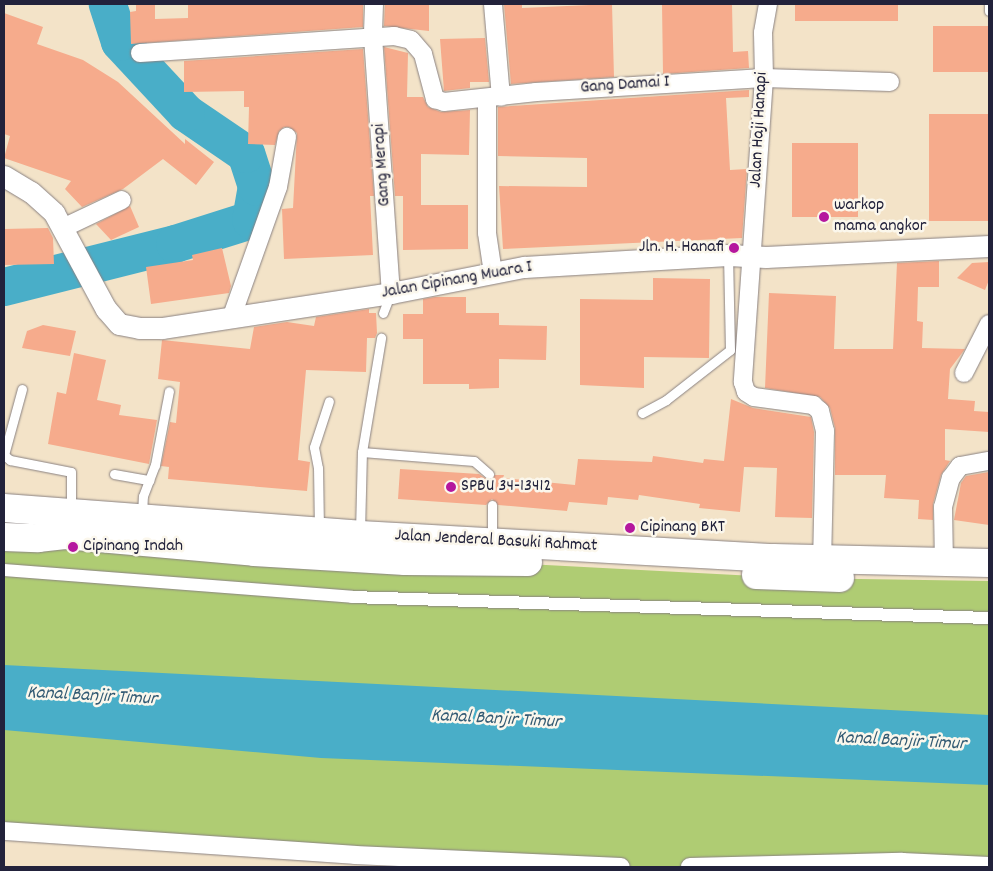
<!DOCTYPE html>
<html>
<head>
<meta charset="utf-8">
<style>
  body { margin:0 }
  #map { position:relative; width:993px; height:871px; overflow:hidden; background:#f3e3c8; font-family:Dekko,sans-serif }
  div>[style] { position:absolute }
  .green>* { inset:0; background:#afcc73 }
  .water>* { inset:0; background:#49aec8 }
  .river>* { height:38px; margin:-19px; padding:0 19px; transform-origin:19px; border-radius:19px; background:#49aec8 }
  .building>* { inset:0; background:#f6ab8c; transform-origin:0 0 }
  .roads { filter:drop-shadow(0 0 1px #8a8282) drop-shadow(0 0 1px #8a8282) }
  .service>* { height:9px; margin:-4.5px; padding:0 4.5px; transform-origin:4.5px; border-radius:4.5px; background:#fff }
  .pedestrian>* { height:12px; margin:-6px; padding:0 6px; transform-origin:6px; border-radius:6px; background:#fff }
  .minor>* { height:18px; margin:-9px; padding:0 9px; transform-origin:9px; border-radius:9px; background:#fff }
  .tertiary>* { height:21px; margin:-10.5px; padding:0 10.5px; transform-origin:10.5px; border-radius:10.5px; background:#fff }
  .primary>* { height:28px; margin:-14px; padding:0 14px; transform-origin:14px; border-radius:14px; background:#fff }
  .dots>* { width:14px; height:14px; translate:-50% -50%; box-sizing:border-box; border:2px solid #fbf7ec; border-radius:50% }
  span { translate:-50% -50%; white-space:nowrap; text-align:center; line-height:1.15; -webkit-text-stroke:5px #fbf7ec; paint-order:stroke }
  .street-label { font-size:18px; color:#22223b }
  .poi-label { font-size:18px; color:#22223b }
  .left { translate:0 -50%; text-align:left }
  .right { translate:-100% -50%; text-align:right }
  .water-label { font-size:19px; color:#325a73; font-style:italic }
  .frame { position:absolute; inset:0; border:5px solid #22223b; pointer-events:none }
</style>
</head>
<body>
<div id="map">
  <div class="green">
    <div style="clip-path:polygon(4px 537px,795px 578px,989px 581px,989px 864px,621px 867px,4px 830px)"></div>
  </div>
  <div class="water">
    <div style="clip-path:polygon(4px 665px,989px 715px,989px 785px,321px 758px,4px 730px)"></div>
  </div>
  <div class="river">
    <div style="left:4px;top:287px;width:176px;rotate:-14.1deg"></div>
    <div style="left:175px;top:244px;width:80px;rotate:-17.5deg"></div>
    <div style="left:251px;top:220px;width:34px;rotate:-80deg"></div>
    <div style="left:257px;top:187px;width:35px;rotate:-108deg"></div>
    <div style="left:246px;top:154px;width:73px;rotate:-145.7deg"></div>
    <div style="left:186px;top:113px;width:97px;rotate:-132.9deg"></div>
    <div style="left:120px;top:42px;width:40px;rotate:-108deg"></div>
  </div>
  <div class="building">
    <div style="clip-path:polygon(136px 4px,155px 4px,155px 19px,188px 18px,188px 4px,363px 4px,363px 27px,131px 44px,130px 12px,136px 11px)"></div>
    <div style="clip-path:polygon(385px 4px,429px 4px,429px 31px,384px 26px)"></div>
    <div style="clip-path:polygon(504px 4px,522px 4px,522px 8px,612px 4px,614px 77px,511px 84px)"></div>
    <div style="clip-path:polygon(662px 4px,732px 4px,733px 52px,748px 51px,749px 68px,663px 74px)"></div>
    <div style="left:795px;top:4px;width:103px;height:17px"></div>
    <div style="clip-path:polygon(4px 13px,43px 27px,37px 44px,83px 60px,118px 82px,185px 144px,185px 139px,214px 162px,196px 185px,163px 159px,123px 189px,82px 207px,65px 189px,71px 181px,4px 158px,10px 136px,4px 134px)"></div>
    <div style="left:933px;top:26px;width:55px;height:46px"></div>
    <div style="clip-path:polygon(485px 38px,489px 82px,470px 82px,470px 88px,444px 91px,440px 39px)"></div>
    <div style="clip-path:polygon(384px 47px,408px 53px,407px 97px,423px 97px,428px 107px,441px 112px,470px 110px,469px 155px,421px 154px,421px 205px,468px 205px,468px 249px,403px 250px,403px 196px,395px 196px)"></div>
    <div style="clip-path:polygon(363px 49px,374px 196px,370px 196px,373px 255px,284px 259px,282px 209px,293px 208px,297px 133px,289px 127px,284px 127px,279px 131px,275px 145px,248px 144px,249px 107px,244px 107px,244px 91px,184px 92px,184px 61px)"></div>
    <div style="clip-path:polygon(749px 90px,749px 97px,726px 98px,730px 170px,747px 169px,742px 238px,503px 249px,499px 186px,587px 187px,587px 158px,498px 156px,498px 107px)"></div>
    <div style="left:989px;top:114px;width:107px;height:60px;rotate:90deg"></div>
    <div style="left:792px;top:143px;width:66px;height:74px"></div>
    <div style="clip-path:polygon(130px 206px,139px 227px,111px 240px,96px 224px)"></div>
    <div style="clip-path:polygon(48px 228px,53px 238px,54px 264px,4px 265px,4px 229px)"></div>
    <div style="clip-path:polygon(222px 248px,231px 286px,229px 293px,151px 304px,146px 267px,193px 260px,192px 255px)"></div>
    <div style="clip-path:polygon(939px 261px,939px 287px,918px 287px,917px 321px,923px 322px,922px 348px,965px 349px,950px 369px,948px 399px,975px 401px,974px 411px,989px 412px,989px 432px,945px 429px,945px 460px,950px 461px,941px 475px,933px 504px,933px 520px,918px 519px,919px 500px,884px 498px,886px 475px,835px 475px,835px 428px,830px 408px,820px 397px,765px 388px,769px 293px,836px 296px,834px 349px,893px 349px,897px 263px)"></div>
    <div style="clip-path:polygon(989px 262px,989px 280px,985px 290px,957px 278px,972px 263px)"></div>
    <div style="clip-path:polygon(653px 278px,710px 279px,709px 358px,644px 357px,644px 388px,580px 385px,580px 299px,653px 300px)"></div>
    <div style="clip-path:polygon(435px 297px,466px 297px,466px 313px,499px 313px,499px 325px,547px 326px,546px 360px,499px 359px,499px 388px,469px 389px,469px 384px,423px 384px,423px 339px,403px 339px,403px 314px,423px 314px,423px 299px)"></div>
    <div style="clip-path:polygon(369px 309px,369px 313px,376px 313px,377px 333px,375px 338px,367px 338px,366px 372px,306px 370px,298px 460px,310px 462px,307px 491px,168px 479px,169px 467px,161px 466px,170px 422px,176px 423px,180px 382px,158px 379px,162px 340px,250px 349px,254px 327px,287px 322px,314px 326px,316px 317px)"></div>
    <div style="clip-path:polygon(43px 325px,76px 331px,70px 356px,22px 348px,27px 331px)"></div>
    <div style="clip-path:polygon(74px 353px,106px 360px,97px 400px,121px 405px,119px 415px,157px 420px,149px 464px,48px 444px,57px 392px,66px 394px)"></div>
    <div style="clip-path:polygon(731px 399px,753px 408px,811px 417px,814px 432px,812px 518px,775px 517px,777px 468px,744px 467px,740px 512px,699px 508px,700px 504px,639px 495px,638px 500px,608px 497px,607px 505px,569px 502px,567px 511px,498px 505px,492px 499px,486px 505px,398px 499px,400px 469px,479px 474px,488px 480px,495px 475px,504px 475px,503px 478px,575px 485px,578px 459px,652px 462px,653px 456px,703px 463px,704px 459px,724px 461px)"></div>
    <div style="clip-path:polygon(989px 472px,989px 525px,954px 520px,961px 483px,966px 476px)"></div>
  </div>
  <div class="roads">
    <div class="service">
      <div style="left:989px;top:4px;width:7px;rotate:90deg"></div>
      <div style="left:383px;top:313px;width:19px;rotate:-69deg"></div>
      <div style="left:22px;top:389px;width:68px;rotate:105.3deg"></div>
      <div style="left:4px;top:455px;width:8px;rotate:40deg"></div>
      <div style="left:10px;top:460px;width:62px;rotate:11.1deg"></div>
      <div style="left:71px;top:472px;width:39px;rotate:90deg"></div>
      <div style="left:642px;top:413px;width:27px;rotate:-28deg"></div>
      <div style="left:666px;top:400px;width:81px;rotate:-38deg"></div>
      <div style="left:730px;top:350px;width:95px;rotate:-91.2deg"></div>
      <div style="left:362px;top:452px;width:112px;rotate:4.6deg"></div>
      <div style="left:474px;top:461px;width:20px;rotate:41deg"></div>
      <div style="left:114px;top:474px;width:36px;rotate:10deg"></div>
      <div style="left:492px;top:505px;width:35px;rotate:90deg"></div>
      <div style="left:142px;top:514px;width:18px;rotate:-87deg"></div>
      <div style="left:143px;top:496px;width:33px;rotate:-69deg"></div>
      <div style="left:155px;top:465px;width:75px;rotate:-79.3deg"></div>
      <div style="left:319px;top:530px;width:62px;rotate:-90.9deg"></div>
      <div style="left:318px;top:468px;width:21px;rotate:-101deg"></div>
      <div style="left:314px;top:447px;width:48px;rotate:-71.9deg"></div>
      <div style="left:360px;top:532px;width:80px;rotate:-88.6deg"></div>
      <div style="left:362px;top:452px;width:116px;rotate:-80.5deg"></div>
    </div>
    <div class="pedestrian">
      <div style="left:4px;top:570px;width:349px;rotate:4.4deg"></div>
      <div style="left:352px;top:597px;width:637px;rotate:1.89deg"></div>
    </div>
    <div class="minor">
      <div style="left:374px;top:4px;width:33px;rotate:92deg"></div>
      <div style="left:373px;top:37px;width:257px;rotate:86deg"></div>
      <div style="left:493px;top:4px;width:93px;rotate:85.1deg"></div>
      <div style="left:768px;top:4px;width:29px;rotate:100deg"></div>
      <div style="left:763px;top:33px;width:45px;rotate:88.7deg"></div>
      <div style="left:764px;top:78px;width:305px;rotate:94deg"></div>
      <div style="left:743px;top:382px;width:10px;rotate:73deg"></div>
      <div style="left:746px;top:392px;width:9px;rotate:32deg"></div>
      <div style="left:754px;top:397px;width:60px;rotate:7.7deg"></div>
      <div style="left:813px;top:405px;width:9px;rotate:41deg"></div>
      <div style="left:820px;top:411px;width:21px;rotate:76deg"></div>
      <div style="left:825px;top:431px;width:128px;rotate:91.3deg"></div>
      <div style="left:140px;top:53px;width:255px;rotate:-3.8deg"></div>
      <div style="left:394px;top:36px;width:17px;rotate:13deg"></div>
      <div style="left:411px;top:40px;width:18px;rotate:49deg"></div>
      <div style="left:423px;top:54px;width:47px;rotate:75.1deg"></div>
      <div style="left:435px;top:99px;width:9px;rotate:18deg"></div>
      <div style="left:444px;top:102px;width:93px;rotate:-6.2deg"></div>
      <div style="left:536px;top:92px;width:228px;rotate:-3.5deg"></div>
      <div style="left:764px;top:78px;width:126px;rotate:1.8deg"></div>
      <div style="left:487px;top:99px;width:134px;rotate:90deg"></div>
      <div style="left:487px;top:233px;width:40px;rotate:81.5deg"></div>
      <div style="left:63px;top:228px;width:65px;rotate:-25.4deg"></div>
      <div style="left:232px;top:316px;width:137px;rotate:-70.4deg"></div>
      <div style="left:278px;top:187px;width:51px;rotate:-79.8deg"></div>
      <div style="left:964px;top:373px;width:55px;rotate:-63deg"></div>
      <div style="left:944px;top:564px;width:57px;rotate:-91deg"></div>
      <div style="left:943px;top:507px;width:30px;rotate:-75deg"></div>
      <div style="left:951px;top:478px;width:15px;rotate:-53deg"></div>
      <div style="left:960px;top:466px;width:29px;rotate:-10deg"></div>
      <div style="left:4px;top:831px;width:352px;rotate:3.9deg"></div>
      <div style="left:355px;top:855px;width:266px;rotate:2.6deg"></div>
      <div style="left:690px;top:867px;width:212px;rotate:-1.4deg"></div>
      <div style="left:902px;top:862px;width:87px;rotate:2.6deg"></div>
    </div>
    <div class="tertiary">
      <div style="left:4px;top:176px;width:31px;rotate:31deg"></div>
      <div style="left:31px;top:192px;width:31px;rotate:42deg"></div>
      <div style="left:54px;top:213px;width:109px;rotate:61.6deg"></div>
      <div style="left:106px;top:309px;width:20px;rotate:49deg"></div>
      <div style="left:119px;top:324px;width:20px;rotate:11deg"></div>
      <div style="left:139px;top:328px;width:23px"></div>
      <div style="left:162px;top:328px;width:232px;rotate:-8.7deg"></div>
      <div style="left:391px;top:293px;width:136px;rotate:-11.1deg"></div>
      <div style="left:524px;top:267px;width:204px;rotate:-3.4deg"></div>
      <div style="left:728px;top:255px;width:38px;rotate:3deg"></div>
      <div style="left:766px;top:257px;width:223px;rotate:-2.8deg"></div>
    </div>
    <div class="primary">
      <div style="left:4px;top:508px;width:357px;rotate:4.3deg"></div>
      <div style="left:360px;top:535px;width:414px;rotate:3.2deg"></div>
      <div style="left:773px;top:558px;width:216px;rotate:1.3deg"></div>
      <div style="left:4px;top:537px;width:34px;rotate:2deg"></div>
      <div style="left:38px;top:538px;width:27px;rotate:-6deg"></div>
      <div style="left:65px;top:535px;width:190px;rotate:5.1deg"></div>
      <div style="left:254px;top:552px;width:151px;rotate:3.4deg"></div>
      <div style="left:405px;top:561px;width:123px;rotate:0.5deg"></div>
      <div style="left:756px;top:575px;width:84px;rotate:2deg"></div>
    </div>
  </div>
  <div class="dots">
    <div style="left:824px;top:217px;background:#b5179e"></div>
    <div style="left:734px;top:248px;background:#b5179e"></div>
    <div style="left:451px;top:487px;background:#b5179e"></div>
    <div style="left:630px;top:528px;background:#b5179e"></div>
    <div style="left:73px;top:547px;background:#b5179e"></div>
  </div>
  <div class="street-label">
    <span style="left:625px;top:86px;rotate:-4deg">Gang Damai I</span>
    <span style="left:760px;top:130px;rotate:-87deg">Jalan Haji Hanapi</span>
    <span style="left:383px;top:165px;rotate:-94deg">Gang Merapi</span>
    <span style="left:457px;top:281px;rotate:-10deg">Jalan Cipinang Muara I</span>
    <span style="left:496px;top:542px;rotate:3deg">Jalan Jenderal Basuki Rahmat</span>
  </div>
  <div class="poi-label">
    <span class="left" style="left:834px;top:217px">warkop<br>mama angkor</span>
    <span class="right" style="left:724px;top:248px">Jln. H. Hanafi</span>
    <span class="left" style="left:461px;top:487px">SPBU 34-13412</span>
    <span class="left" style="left:640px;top:528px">Cipinang BKT</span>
    <span class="left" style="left:83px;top:547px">Cipinang Indah</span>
  </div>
  <div class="water-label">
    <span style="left:92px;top:697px;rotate:3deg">Kanal Banjir Timur</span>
    <span style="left:496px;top:720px;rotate:3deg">Kanal Banjir Timur</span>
    <span style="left:901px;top:742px;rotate:3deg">Kanal Banjir Timur</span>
  </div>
  <div class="frame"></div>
</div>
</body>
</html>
